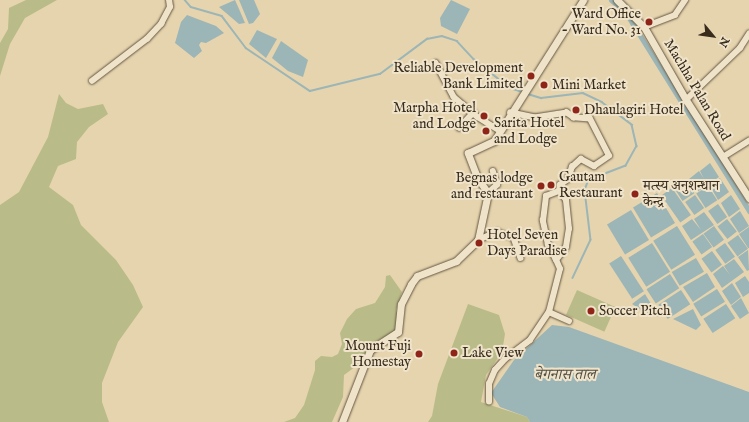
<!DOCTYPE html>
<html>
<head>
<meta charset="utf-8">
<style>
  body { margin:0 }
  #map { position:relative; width:749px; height:422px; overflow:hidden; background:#e6d4ae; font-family:"IM FELL English","Noto Serif Devanagari",serif }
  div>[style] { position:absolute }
  .green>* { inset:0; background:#b9bc88; transform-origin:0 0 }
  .water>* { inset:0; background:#9cb5b6; transform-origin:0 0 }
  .stream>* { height:1.5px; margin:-0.75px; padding:0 0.75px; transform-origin:0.75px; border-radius:0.75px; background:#9cb5b6 }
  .canal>* { height:5px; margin:-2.5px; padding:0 2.5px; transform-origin:2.5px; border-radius:2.5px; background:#9cb5b6 }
  .roads { filter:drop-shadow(0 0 1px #645641) drop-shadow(0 0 1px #645641) }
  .minor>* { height:5.5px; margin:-2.75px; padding:0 2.75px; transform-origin:2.75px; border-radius:2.75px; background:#efe3ca }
  .tertiary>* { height:7px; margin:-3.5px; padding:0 3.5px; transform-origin:3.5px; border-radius:3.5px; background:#efe3ca }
  .secondary>* { height:7px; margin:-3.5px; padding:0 3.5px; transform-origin:3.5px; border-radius:3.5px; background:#efe3ca }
  .dots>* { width:11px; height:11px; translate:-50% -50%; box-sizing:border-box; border:2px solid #efe3ca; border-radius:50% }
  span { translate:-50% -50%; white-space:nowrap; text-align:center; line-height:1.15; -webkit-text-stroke:4px #efe3ca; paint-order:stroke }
  .poi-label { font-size:14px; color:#382c1d }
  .right { translate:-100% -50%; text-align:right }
  .left { translate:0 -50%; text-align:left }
  .street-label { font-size:14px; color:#382c1d }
  .water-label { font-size:15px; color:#514e43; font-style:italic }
  .north { position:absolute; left:693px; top:16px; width:40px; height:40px; -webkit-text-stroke:3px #efe3ca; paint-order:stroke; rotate:119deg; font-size:11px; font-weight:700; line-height:16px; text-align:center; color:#382c1d }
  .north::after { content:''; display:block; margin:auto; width:14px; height:18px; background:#382c1d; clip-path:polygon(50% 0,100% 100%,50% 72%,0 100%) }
</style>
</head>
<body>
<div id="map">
  <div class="green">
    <div style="clip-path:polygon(26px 0,57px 0,25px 18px,10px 44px,0 76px,0 43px,8px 29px,9px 8px)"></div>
    <div style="clip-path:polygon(59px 94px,66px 103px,78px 109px,103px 104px,108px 114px,89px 127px,77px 142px,76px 159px,58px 166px,49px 187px,73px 205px,81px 225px,116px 260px,133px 285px,143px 307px,118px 342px,102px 383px,102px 402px,109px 422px,0 422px,0 205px,19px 192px,48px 137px)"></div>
    <div style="clip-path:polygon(390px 275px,402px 292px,396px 310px,398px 317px,395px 332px,370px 344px,359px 364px,344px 375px,343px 397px,332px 422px,284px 422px,295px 418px,304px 405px,315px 370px,315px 361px,321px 356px,332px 357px,338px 354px,342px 344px,340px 333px,347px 319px,356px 309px,375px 303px,385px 287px,386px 276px)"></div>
    <div style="left:577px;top:290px;width:42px;height:27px;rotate:24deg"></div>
    <div style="clip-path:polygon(468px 304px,499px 315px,505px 334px,502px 352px,486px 375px,481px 402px,527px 417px,530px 422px,428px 422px,432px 416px,438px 384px)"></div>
  </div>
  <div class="water">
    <div style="clip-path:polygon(235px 0,239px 9px,245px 23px,239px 24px,219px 7px)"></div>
    <div style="clip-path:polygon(239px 0,254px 0,260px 14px,253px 23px,249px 24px)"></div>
    <div style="clip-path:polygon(451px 0,470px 9px,457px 34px,441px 26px,440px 18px)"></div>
    <div style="clip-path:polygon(187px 15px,216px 26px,224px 33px,206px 43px,201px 42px,199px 45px,202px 51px,194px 58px,175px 43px,181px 22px)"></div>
    <div style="clip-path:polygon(257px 30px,277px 39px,266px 58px,249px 44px)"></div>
    <div style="clip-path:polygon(281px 41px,308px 60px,303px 77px,288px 71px,272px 58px)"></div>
    <div style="clip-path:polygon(710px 163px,719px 177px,697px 192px,689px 179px,699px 171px,704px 179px,700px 171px)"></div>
    <div style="clip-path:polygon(720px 178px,729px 192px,718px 200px,710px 186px)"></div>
    <div style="left:685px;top:179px;width:17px;height:14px;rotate:57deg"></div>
    <div style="left:708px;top:186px;width:17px;height:14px;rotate:57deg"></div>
    <div style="left:672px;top:188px;width:33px;height:13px;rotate:55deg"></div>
    <div style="left:657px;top:193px;width:35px;height:28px;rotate:59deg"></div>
    <div style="left:695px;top:195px;width:16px;height:12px;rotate:55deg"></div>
    <div style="clip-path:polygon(731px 195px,740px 209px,729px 217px,721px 203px)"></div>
    <div style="left:718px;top:204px;width:16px;height:12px;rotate:55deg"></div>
    <div style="left:631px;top:210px;width:35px;height:28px;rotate:59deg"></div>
    <div style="clip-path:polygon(740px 211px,749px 226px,739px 233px,730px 219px)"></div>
    <div style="clip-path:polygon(704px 212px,714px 225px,691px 240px,682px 226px,692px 219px,701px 230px,694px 219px)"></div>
    <div style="left:727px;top:219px;width:16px;height:12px;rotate:52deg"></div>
    <div style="left:677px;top:226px;width:34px;height:28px;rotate:58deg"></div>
    <div style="left:714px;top:226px;width:17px;height:13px;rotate:54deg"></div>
    <div style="clip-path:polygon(749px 227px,749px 248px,748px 248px,739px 234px)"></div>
    <div style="left:703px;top:234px;width:16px;height:13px;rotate:55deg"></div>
    <div style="left:738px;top:235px;width:17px;height:13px;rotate:54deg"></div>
    <div style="left:652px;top:243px;width:34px;height:28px;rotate:58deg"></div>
    <div style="left:725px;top:243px;width:17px;height:12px;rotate:54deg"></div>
    <div style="clip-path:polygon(748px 250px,749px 270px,747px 271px,738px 257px)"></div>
    <div style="left:712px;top:251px;width:17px;height:13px;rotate:54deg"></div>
    <div style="left:621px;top:256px;width:42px;height:14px;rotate:57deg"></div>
    <div style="left:696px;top:258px;width:16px;height:28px;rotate:60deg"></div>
    <div style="clip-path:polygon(734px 259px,744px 272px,722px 288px,713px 274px,723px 266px,730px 275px,724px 266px)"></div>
    <div style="clip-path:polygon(707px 273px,715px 287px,693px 302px,683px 287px)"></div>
    <div style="left:670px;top:274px;width:17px;height:28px;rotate:57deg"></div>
    <div style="clip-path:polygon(745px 276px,749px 282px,749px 293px,743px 297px,735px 283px)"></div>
    <div style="clip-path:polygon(732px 283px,741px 297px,731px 305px,722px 291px)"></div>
    <div style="left:717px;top:289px;width:15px;height:28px;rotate:58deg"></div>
    <div style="left:681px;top:290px;width:17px;height:27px;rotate:57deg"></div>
    <div style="clip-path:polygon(645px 294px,659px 317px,646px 313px,632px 304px)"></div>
    <div style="clip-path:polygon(741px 298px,749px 313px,740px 319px,731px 306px)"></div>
    <div style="left:726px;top:304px;width:17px;height:27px;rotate:57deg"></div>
    <div style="clip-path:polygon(693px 309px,701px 325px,696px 330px,673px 319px)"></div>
    <div style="clip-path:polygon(552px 325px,569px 327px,749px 392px,749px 422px,530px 422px,527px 417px,500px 407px,491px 393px,514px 360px)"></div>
  </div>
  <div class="stream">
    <div style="left:185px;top:0;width:9px;rotate:49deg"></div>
    <div style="left:191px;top:7px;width:32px;rotate:16deg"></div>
    <div style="left:222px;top:16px;width:40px;rotate:53deg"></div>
    <div style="left:246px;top:48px;width:77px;rotate:33.9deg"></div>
    <div style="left:310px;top:91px;width:72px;rotate:-13.7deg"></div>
    <div style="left:380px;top:74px;width:59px;rotate:-36.7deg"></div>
    <div style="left:427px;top:39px;width:15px;rotate:-11deg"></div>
    <div style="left:442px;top:36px;width:16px;rotate:18deg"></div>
    <div style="left:457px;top:41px;width:25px;rotate:47deg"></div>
    <div style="left:474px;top:59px;width:46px;rotate:38.9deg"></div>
    <div style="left:510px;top:88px;width:13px;rotate:18deg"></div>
    <div style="left:528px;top:94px;width:14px;rotate:17deg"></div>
    <div style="left:541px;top:98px;width:42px;rotate:-6.8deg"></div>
    <div style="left:583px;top:93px;width:21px;rotate:25deg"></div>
    <div style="left:602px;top:102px;width:38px;rotate:37deg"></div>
    <div style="left:632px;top:125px;width:22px;rotate:77deg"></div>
    <div style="left:637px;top:146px;width:23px;rotate:119deg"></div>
    <div style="left:626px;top:166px;width:40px;rotate:159deg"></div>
    <div style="left:589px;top:180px;width:11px;rotate:112deg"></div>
    <div style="left:585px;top:190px;width:50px;rotate:83.2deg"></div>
    <div style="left:591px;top:240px;width:42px;rotate:115.3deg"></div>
  </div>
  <div class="canal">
    <div style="left:611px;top:0;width:16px;rotate:38deg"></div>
    <div style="left:624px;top:10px;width:237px;rotate:58.1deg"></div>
  </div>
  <div class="roads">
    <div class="minor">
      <div style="left:644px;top:27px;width:33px;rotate:-21deg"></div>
      <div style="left:675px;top:15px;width:18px;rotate:-56deg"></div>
      <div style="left:436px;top:63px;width:38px;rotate:62deg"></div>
      <div style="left:454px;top:97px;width:31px;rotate:40deg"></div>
      <div style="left:478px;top:117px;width:26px;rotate:32deg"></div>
      <div style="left:92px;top:81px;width:69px;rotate:-37.4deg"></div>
      <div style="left:147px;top:39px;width:21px;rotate:-47deg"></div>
      <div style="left:161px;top:24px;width:19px;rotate:-62deg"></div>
      <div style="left:170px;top:7px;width:7px;rotate:-98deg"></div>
      <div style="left:686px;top:100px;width:75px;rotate:-43.9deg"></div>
      <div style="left:740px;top:48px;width:17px;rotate:-57deg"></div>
      <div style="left:459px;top:128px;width:21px;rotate:-47deg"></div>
      <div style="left:723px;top:157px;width:31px;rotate:-32deg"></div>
      <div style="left:488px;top:193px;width:12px;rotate:-42deg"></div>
      <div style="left:497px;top:185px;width:14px;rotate:-107deg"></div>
      <div style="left:478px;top:240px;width:21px;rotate:-23deg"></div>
      <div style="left:497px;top:232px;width:18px;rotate:19deg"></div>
      <div style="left:514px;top:238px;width:21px;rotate:71deg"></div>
      <div style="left:556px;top:260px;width:17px;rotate:-118deg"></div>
      <div style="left:548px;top:245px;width:25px;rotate:-102deg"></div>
      <div style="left:543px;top:221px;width:25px;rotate:-83deg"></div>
      <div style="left:546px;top:196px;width:14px;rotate:-21deg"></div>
      <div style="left:549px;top:312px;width:22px;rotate:24deg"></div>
      <div style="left:489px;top:402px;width:18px;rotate:-90deg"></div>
      <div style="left:489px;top:384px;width:15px;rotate:-67deg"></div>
      <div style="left:495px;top:370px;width:15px;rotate:-48deg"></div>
      <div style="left:505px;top:359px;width:31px;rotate:-37deg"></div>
      <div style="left:530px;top:340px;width:34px;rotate:-56deg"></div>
      <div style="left:549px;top:312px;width:44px;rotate:-75.7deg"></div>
      <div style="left:560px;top:269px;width:10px;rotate:-114deg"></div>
      <div style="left:556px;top:260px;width:16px;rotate:-52deg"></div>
      <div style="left:566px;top:247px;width:18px;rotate:-81deg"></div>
      <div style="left:569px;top:229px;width:29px;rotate:-96deg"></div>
      <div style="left:566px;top:200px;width:11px;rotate:-128deg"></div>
      <div style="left:559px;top:191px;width:6px;rotate:-81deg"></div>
      <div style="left:560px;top:185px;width:10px;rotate:-37deg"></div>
      <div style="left:568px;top:179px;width:13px;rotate:-72deg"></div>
      <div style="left:572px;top:167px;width:12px;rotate:-42deg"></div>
      <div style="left:581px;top:159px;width:15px;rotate:28deg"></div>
      <div style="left:594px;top:166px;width:18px;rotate:-34deg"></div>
      <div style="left:609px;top:156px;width:42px;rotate:-117.2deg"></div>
      <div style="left:590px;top:119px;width:16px;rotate:-176deg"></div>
      <div style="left:574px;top:118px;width:9px;rotate:-144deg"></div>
      <div style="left:567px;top:113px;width:32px;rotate:171deg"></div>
      <div style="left:535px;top:118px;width:25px;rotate:-168deg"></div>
    </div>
    <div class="tertiary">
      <div style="left:617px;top:0;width:38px;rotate:45deg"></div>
      <div style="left:644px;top:27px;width:84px;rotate:60.1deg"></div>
      <div style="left:686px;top:100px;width:117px;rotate:57.3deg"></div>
    </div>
    <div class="secondary">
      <div style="left:342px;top:422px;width:77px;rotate:-68.7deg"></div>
      <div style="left:370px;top:350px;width:33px;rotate:-33deg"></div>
      <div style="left:398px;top:332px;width:28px;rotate:-84deg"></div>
      <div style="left:401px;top:304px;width:22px;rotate:-63deg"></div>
      <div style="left:411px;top:284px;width:10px;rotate:-53deg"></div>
      <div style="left:417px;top:276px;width:42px;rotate:-21deg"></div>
      <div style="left:456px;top:261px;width:30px;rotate:-44deg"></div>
      <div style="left:478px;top:240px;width:48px;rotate:-78deg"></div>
      <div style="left:488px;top:193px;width:19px;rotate:-125deg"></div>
      <div style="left:477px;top:177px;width:26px;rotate:-111deg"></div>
      <div style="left:468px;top:153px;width:29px;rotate:-25deg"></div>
      <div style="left:494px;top:141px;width:167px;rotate:-57.7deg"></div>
    </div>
  </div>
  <div class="dots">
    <div style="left:649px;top:22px;background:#8f2418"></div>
    <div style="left:531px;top:76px;background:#8f2418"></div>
    <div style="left:544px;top:85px;background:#8f2418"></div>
    <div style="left:576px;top:110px;background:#8f2418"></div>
    <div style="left:484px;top:116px;background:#8f2418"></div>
    <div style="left:486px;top:131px;background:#8f2418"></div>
    <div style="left:551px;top:185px;background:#8f2418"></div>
    <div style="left:541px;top:186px;background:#8f2418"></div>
    <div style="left:635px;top:194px;background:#8f2418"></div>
    <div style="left:479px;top:243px;background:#8f2418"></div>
    <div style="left:591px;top:311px;background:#8f2418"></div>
    <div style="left:454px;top:353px;background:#8f2418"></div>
    <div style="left:419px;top:354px;background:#8f2418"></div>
  </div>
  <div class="poi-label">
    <span class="right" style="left:641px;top:22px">Ward Office<br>- Ward No. 31</span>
    <span class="right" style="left:523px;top:76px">Reliable Development<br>Bank Limited</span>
    <span class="left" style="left:552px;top:85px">Mini Market</span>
    <span class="right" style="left:476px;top:116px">Marpha Hotel<br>and Lodge</span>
    <span class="left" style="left:584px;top:110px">Dhaulagiri Hotel</span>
    <span class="left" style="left:494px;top:131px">Sarita Hotel<br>and Lodge</span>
    <span class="left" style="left:559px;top:185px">Gautam<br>Restaurant</span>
    <span class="right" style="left:533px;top:186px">Begnas lodge<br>and restaurant</span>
    <span class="left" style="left:643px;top:194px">मत्स्य अनुशन्धान<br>केन्द्र</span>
    <span class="left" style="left:487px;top:243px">Hotel Seven<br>Days Paradise</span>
    <span class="left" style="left:599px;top:311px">Soccer Pitch</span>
    <span class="right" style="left:411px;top:354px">Mount Fuji<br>Homestay</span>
    <span class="left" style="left:462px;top:353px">Lake View</span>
  </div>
  <div class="street-label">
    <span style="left:697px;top:90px;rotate:59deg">Machha Palan Road</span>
  </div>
  <div class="water-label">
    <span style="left:565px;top:375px">बेगनास ताल</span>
  </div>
  <div class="north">N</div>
</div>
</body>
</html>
